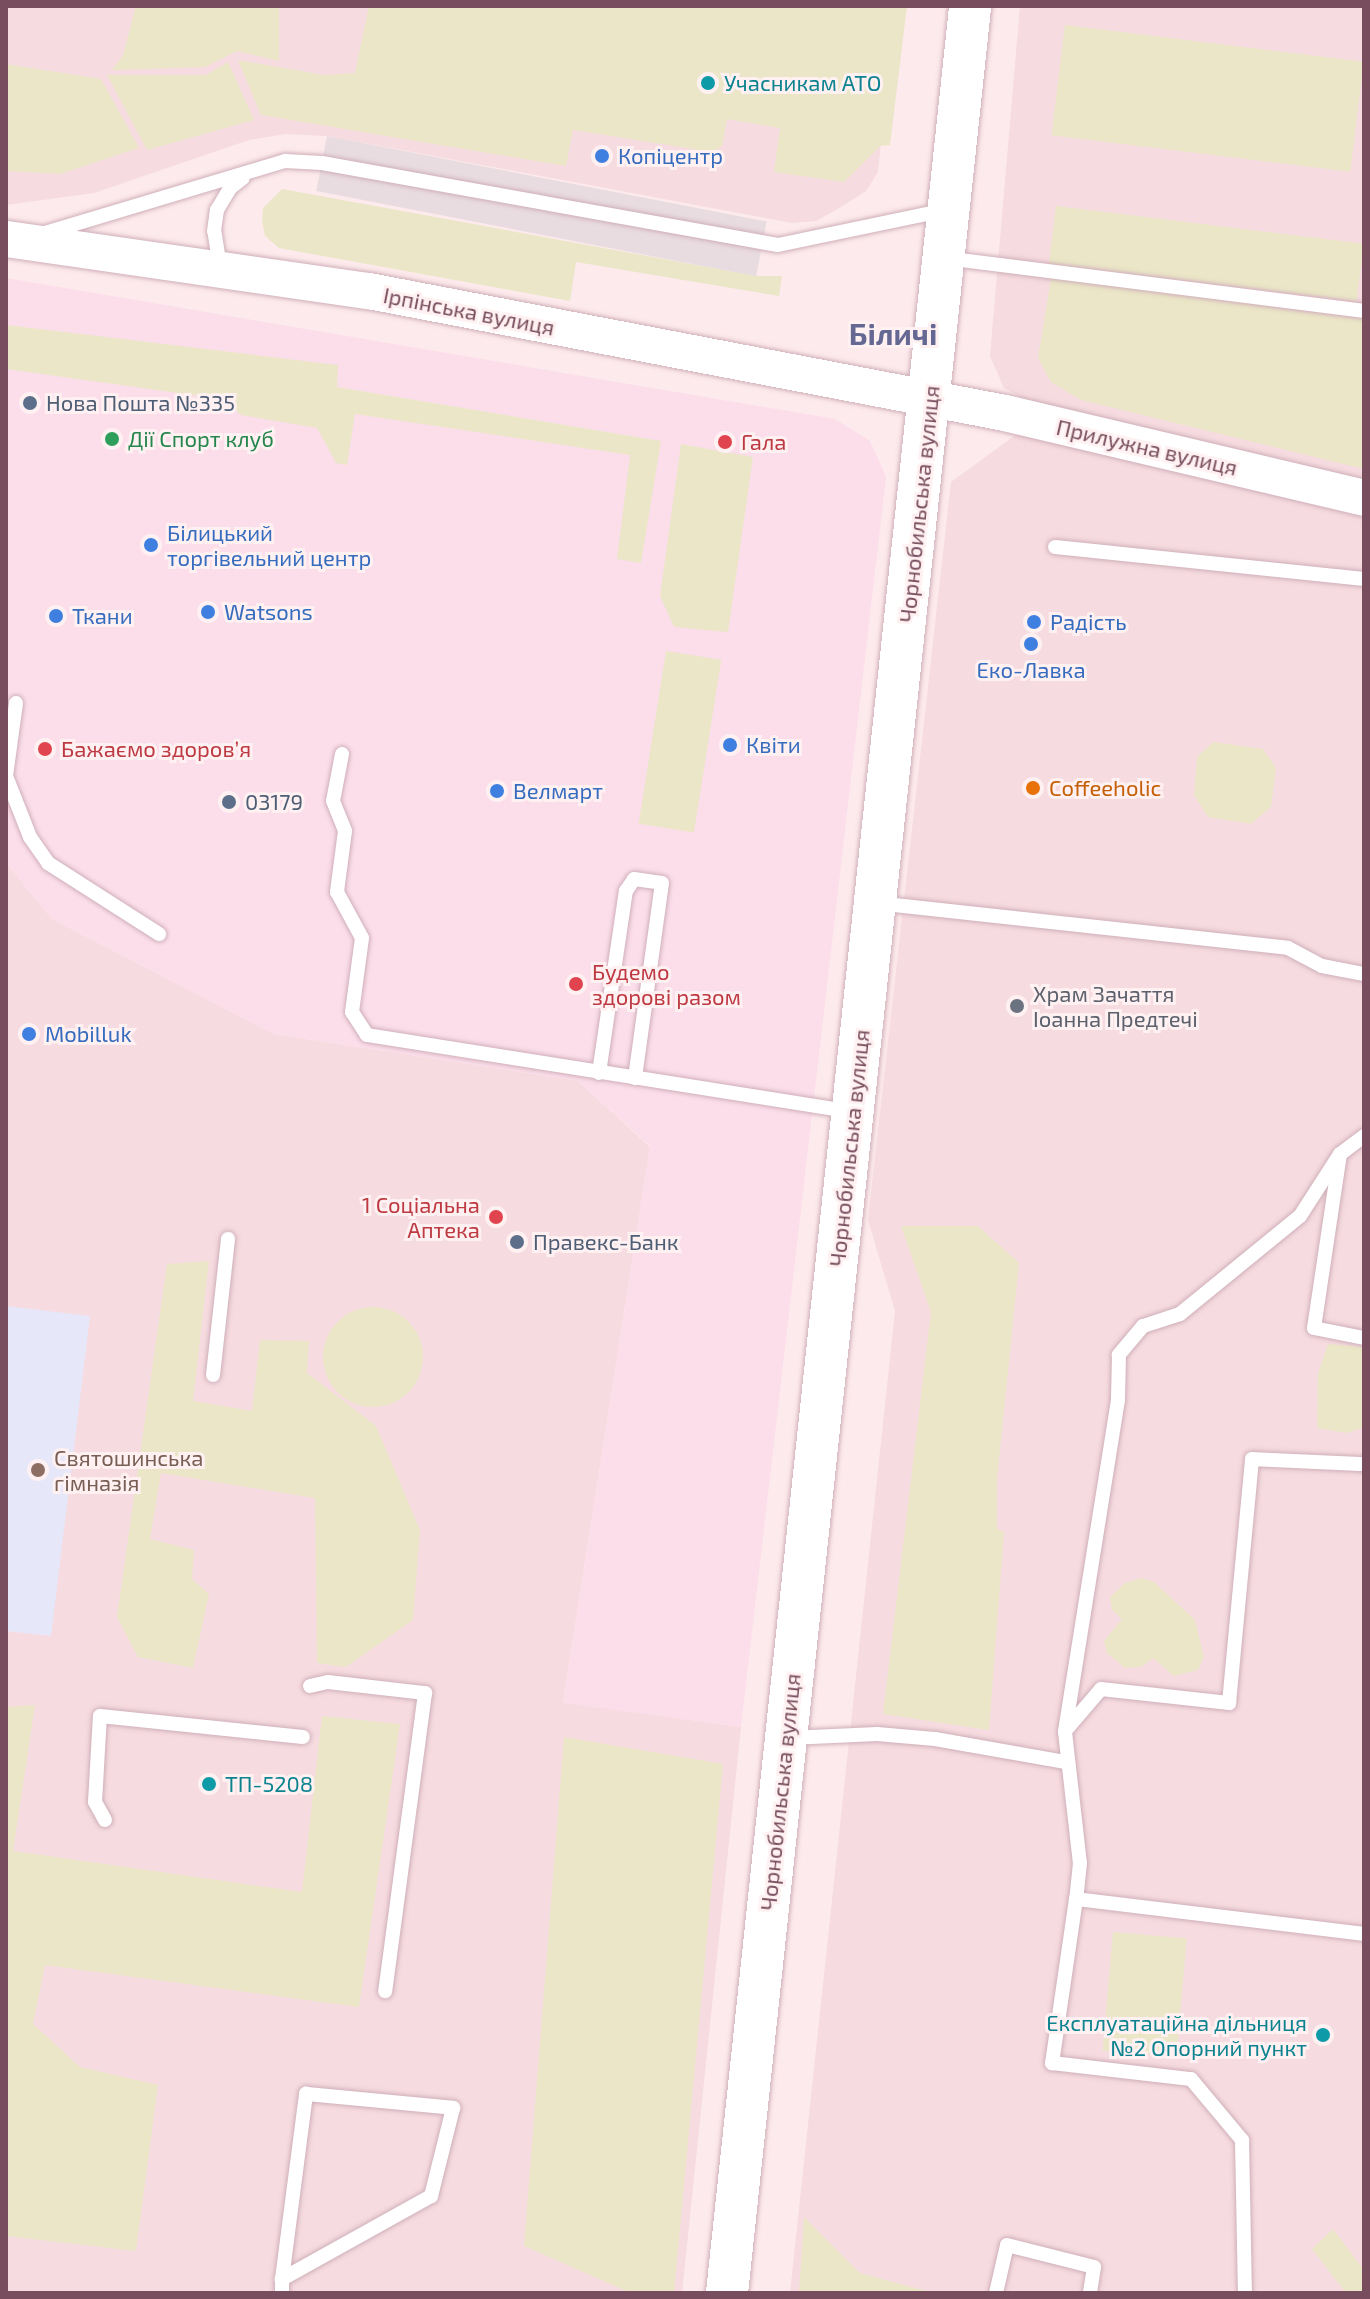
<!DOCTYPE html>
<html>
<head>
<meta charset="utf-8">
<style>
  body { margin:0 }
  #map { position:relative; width:1370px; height:2299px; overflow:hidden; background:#fdeaec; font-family:"Exo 2",sans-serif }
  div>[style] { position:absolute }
  .residential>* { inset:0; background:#f6dbe0 }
  .commercial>* { inset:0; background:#fcdeeb }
  .industrial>* { inset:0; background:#e9dce0; transform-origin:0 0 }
  .education>* { inset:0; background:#e6e8f9 }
  .green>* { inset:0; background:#ebe6c7; transform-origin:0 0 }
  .round { border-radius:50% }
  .roads { filter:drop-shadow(0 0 2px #cfafb9) drop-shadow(0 0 2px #cfafb9) }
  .service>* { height:14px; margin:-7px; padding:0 7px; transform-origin:7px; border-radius:7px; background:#fff }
  .tertiary>* { height:36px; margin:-18px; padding:0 18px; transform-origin:18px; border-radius:18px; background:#fff }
  .secondary>* { height:42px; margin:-21px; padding:0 21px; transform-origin:21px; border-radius:21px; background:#fff }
  .dots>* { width:22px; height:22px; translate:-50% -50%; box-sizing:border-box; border:4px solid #fff1f2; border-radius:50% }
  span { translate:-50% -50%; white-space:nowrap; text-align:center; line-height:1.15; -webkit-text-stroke:6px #fff1f2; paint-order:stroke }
  .culture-label { font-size:22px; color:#0d838f }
  .left { translate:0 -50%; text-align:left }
  .right { translate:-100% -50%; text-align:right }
  .shop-label { font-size:22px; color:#366cbe }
  .street-label { font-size:22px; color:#784d5d }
  .service-label { font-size:22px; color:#4e5e75 }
  .leisure-label { font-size:22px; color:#27864d }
  .health-label { font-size:22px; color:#be3a42 }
  .food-label { font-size:22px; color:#c56008 }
  .worship-label { font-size:22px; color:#5b616d }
  .education-label { font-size:22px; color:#785e54 }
  .district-label { font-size:30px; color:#656893; font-weight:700 }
  .frame { position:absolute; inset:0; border:8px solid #784d5d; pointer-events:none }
</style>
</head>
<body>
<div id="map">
  <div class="residential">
    <div style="clip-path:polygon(6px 6px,895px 6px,878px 172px,866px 191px,836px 210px,816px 221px,792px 223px,327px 136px,285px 134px,249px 140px,94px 193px,6px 205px)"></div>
    <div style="clip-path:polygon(1020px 6px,1364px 6px,1364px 485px,1031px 403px,1004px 388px,990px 356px)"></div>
    <div style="clip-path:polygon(1017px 434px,1364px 512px,1364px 2293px,790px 2293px,895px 1311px,868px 1220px,951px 482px)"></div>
    <div style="clip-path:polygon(6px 863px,52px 919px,274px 1034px,578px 1081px,650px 1147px,563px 1702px,741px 1727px,682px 2293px,6px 2293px)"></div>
  </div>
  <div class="commercial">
    <div style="clip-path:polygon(6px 278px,835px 419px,870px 441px,886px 477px,741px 1727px,563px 1703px,650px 1146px,578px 1081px,274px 1034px,52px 919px,6px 863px)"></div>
  </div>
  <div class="industrial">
    <div style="left:327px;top:136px;width:448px;height:56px;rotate:11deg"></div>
  </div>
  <div class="education">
    <div style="clip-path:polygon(6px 1306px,90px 1316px,51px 1636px,6px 1631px)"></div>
  </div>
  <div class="green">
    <div style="clip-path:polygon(136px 6px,279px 6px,279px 61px,237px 51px,205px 67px,112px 70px,123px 55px)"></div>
    <div style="clip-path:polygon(369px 6px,907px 6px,890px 145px,880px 146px,844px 182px,774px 172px,780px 128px,727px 119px,722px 146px,712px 152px,573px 130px,566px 166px,261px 115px,238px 60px,324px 75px,355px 73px)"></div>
    <div style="left:1065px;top:25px;width:301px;height:111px;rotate:7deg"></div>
    <div style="clip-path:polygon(228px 62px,254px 120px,147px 150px,107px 75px,206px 75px)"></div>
    <div style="clip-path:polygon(6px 64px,101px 79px,139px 148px,60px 174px,6px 171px)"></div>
    <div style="clip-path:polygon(282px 189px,756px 276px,782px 276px,779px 296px,576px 262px,570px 301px,279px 248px,265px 236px,262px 221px,263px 208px)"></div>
    <div style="left:1056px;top:206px;width:310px;height:58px;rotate:7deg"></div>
    <div style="clip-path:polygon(1051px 278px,1364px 319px,1364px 469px,1081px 400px,1051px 382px,1038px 358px)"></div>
    <div style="clip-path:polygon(6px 325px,338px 365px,337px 387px,661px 441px,641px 563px,617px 559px,630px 455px,355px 414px,347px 465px,336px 463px,317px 428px,241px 415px,221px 399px,6px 369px)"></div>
    <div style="clip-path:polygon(681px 444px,753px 457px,728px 632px,674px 627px,660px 596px)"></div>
    <div style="left:666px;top:651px;width:56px;height:175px;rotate:9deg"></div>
    <div style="clip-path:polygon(1213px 742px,1263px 749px,1276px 768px,1271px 807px,1251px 824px,1208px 817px,1194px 795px,1197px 757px)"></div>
    <div style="clip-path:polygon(901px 1226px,978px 1226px,1019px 1263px,997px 1479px,997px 1529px,1004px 1532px,989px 1730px,883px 1714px,931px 1312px)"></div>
    <div style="clip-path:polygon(209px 1261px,193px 1401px,252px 1411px,260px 1340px,309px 1341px,307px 1373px,376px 1426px,420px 1530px,413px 1620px,346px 1667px,317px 1663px,315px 1498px,161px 1473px,150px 1539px,194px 1550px,192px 1579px,209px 1594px,193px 1668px,138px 1657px,117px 1617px,167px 1264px)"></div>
    <div class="round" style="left:323px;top:1307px;width:100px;height:100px"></div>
    <div style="clip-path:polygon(1328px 1344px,1364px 1347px,1364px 1427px,1347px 1433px,1317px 1428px,1318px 1373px)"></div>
    <div style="clip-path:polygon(1142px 1578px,1154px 1582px,1195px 1620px,1204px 1657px,1198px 1670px,1174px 1676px,1153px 1658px,1141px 1667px,1125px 1668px,1107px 1653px,1104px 1641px,1122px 1619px,1112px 1610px,1110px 1597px,1125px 1583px)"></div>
    <div style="clip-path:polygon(35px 1705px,13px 1851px,302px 1892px,322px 1716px,400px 1724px,359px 2007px,45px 1965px,33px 2024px,80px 2067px,158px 2085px,136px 2251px,6px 2236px,6px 1707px)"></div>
    <div style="clip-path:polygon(564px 1737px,723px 1764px,674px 2293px,631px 2293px,524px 2246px)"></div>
    <div style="left:1113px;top:1932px;width:74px;height:119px;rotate:5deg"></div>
    <div style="clip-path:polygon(804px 2217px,860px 2273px,934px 2293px,799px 2293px)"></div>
    <div style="clip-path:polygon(1333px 2229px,1364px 2270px,1364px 2293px,1346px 2293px,1312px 2249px)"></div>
  </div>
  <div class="roads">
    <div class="service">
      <div style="left:45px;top:233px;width:251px;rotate:-16.7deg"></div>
      <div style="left:285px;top:161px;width:37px;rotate:3deg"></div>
      <div style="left:322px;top:163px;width:463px;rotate:10.2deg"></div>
      <div style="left:778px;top:245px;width:172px;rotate:-11.8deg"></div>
      <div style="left:945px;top:258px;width:422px;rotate:7.2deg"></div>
      <div style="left:220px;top:267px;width:36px;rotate:-99deg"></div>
      <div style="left:214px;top:231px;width:21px;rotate:-82deg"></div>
      <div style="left:217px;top:210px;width:26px;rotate:-59deg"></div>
      <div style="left:230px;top:188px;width:16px;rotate:-38deg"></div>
      <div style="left:1055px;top:547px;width:311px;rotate:5.9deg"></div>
      <div style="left:16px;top:703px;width:74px;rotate:97.8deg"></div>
      <div style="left:6px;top:776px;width:66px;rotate:68.5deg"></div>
      <div style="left:30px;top:837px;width:32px;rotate:55deg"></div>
      <div style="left:48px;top:863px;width:132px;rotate:32.6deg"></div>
      <div style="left:342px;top:754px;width:48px;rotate:100.8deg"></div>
      <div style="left:333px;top:801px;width:32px;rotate:68deg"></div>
      <div style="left:345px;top:831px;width:62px;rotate:97.5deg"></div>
      <div style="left:337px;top:892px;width:52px;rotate:61.5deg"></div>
      <div style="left:362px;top:938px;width:75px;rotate:97.7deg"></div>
      <div style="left:352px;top:1012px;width:27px;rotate:57deg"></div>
      <div style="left:367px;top:1035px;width:488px;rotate:9deg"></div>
      <div style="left:876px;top:903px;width:414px;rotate:6.2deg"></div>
      <div style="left:1288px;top:948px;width:38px;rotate:28deg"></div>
      <div style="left:1322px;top:966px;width:43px;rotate:10.8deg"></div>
      <div style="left:599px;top:1073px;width:184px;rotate:-81.6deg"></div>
      <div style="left:626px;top:891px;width:14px;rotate:-56deg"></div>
      <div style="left:634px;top:879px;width:28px;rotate:8deg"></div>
      <div style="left:662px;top:883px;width:197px;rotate:97.9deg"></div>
      <div style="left:1364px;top:1136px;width:30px;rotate:143deg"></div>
      <div style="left:1340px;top:1154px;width:176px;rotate:98.5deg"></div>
      <div style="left:1314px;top:1328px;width:51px;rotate:11.3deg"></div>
      <div style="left:1340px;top:1154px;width:74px;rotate:122.8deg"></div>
      <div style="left:1300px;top:1216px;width:155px;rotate:140.8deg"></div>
      <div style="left:1180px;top:1314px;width:39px;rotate:162deg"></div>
      <div style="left:1143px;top:1326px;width:38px;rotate:130deg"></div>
      <div style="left:1119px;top:1355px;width:45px;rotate:91.3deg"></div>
      <div style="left:1118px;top:1400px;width:336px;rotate:99.1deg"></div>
      <div style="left:1065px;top:1732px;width:132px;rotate:83.5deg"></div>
      <div style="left:1080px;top:1863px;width:36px;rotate:96deg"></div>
      <div style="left:1076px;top:1899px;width:290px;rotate:6.9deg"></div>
      <div style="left:213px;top:1375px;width:137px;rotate:-83.7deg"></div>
      <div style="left:310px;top:1686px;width:18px;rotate:-13deg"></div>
      <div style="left:328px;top:1682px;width:98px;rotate:6.5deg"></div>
      <div style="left:425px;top:1693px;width:301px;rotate:97.6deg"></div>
      <div style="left:1065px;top:1731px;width:55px;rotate:-49.4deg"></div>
      <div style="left:1101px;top:1689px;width:129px;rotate:6.2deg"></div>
      <div style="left:1229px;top:1703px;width:245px;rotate:-84.6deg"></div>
      <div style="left:1252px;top:1459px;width:112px;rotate:2.6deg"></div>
      <div style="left:789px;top:1738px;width:88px;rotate:-2.6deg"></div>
      <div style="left:877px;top:1734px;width:58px;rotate:4.9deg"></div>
      <div style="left:935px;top:1739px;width:133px;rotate:10deg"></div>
      <div style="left:105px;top:1820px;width:21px;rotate:-119deg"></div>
      <div style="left:95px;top:1802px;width:86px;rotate:-86.7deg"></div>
      <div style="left:100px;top:1716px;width:204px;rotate:5.9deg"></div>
      <div style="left:1076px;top:1899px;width:166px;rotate:98.3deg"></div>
      <div style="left:1052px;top:2063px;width:140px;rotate:6.6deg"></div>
      <div style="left:1191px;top:2079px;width:80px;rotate:50.1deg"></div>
      <div style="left:1242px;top:2140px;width:153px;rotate:88.9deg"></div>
      <div style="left:282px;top:2293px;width:14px;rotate:-90deg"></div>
      <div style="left:282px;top:2279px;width:187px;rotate:-82.6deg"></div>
      <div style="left:306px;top:2094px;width:148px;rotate:5.4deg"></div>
      <div style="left:453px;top:2108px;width:91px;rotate:104deg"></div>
      <div style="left:431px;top:2196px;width:171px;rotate:150.9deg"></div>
      <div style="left:996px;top:2293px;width:49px;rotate:-77.1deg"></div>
      <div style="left:1007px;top:2245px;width:90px;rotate:14.2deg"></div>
      <div style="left:1094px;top:2267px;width:26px;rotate:99deg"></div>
    </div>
    <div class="tertiary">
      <div style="left:6px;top:239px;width:367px;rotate:8.2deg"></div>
      <div style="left:369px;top:291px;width:648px;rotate:10.86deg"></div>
      <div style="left:1005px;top:413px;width:369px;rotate:13.3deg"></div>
    </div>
    <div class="secondary">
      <div style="left:727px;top:2293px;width:2300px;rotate:-83.93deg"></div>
    </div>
  </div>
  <div class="dots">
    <div style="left:708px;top:83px;background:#0f9aa8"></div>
    <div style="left:602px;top:156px;background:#3f7fe0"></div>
    <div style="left:30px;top:403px;background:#5c6f8a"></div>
    <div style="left:112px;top:439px;background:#2e9e5b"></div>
    <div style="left:725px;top:442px;background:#e0444e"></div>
    <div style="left:151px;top:545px;background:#3f7fe0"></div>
    <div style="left:208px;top:612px;background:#3f7fe0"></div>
    <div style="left:56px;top:616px;background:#3f7fe0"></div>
    <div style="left:1034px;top:622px;background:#3f7fe0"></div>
    <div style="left:1031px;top:644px;background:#3f7fe0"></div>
    <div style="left:730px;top:745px;background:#3f7fe0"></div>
    <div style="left:45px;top:749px;background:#e0444e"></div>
    <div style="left:1033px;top:788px;background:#e8710a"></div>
    <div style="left:497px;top:791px;background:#3f7fe0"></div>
    <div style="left:229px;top:802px;background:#5c6f8a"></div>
    <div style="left:576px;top:984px;background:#e0444e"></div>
    <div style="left:1017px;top:1006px;background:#6b7280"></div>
    <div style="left:29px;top:1034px;background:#3f7fe0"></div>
    <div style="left:496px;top:1217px;background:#e0444e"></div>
    <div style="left:517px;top:1242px;background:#5c6f8a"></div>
    <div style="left:38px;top:1470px;background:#8d6e63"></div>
    <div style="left:209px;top:1784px;background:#0f9aa8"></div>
    <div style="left:1323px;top:2035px;background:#0f9aa8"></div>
  </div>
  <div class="culture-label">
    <span class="left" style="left:724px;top:83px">Учасникам АТО</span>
    <span class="left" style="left:225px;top:1784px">ТП-5208</span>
    <span class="right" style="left:1307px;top:2035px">Експлуатаційна дільниця<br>№2 Опорний пункт</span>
  </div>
  <div class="shop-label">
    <span class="left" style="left:618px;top:156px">Копіцентр</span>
    <span class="left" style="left:167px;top:545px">Білицький<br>торгівельний центр</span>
    <span class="left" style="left:224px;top:612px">Watsons</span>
    <span class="left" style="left:72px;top:616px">Ткани</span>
    <span class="left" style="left:1050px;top:622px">Радість</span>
    <span style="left:1031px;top:670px">Еко-Лавка</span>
    <span class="left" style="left:746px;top:745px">Квіти</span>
    <span class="left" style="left:513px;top:791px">Велмарт</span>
    <span class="left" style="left:45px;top:1034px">Mobilluk</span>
  </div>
  <div class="street-label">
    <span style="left:469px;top:311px;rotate:11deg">Ірпінська вулиця</span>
    <span style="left:1147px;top:447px;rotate:13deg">Прилужна вулиця</span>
    <span style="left:919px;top:504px;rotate:-84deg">Чорнобильська вулиця</span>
    <span style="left:849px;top:1148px;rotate:-84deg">Чорнобильська вулиця</span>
    <span style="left:780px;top:1792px;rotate:-84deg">Чорнобильська вулиця</span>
  </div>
  <div class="service-label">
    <span class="left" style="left:46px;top:403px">Нова Пошта №335</span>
    <span class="left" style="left:245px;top:802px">03179</span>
    <span class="left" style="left:533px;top:1242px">Правекс-Банк</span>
  </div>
  <div class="leisure-label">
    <span class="left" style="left:128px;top:439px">Дії Спорт клуб</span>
  </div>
  <div class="health-label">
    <span class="left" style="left:741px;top:442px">Гала</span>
    <span class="left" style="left:61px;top:749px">Бажаємо здоровʼя</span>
    <span class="left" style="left:592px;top:984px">Будемо<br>здорові разом</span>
    <span class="right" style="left:480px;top:1217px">1 Соціальна<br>Аптека</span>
  </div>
  <div class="food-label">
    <span class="left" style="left:1049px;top:788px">Coffeeholic</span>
  </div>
  <div class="worship-label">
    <span class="left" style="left:1033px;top:1006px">Храм Зачаття<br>Іоанна Предтечі</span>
  </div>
  <div class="education-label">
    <span class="left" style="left:54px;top:1470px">Святошинська<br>гімназія</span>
  </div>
  <div class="district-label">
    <span style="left:893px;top:333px">Біличі</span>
  </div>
  <div class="frame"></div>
</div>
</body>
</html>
